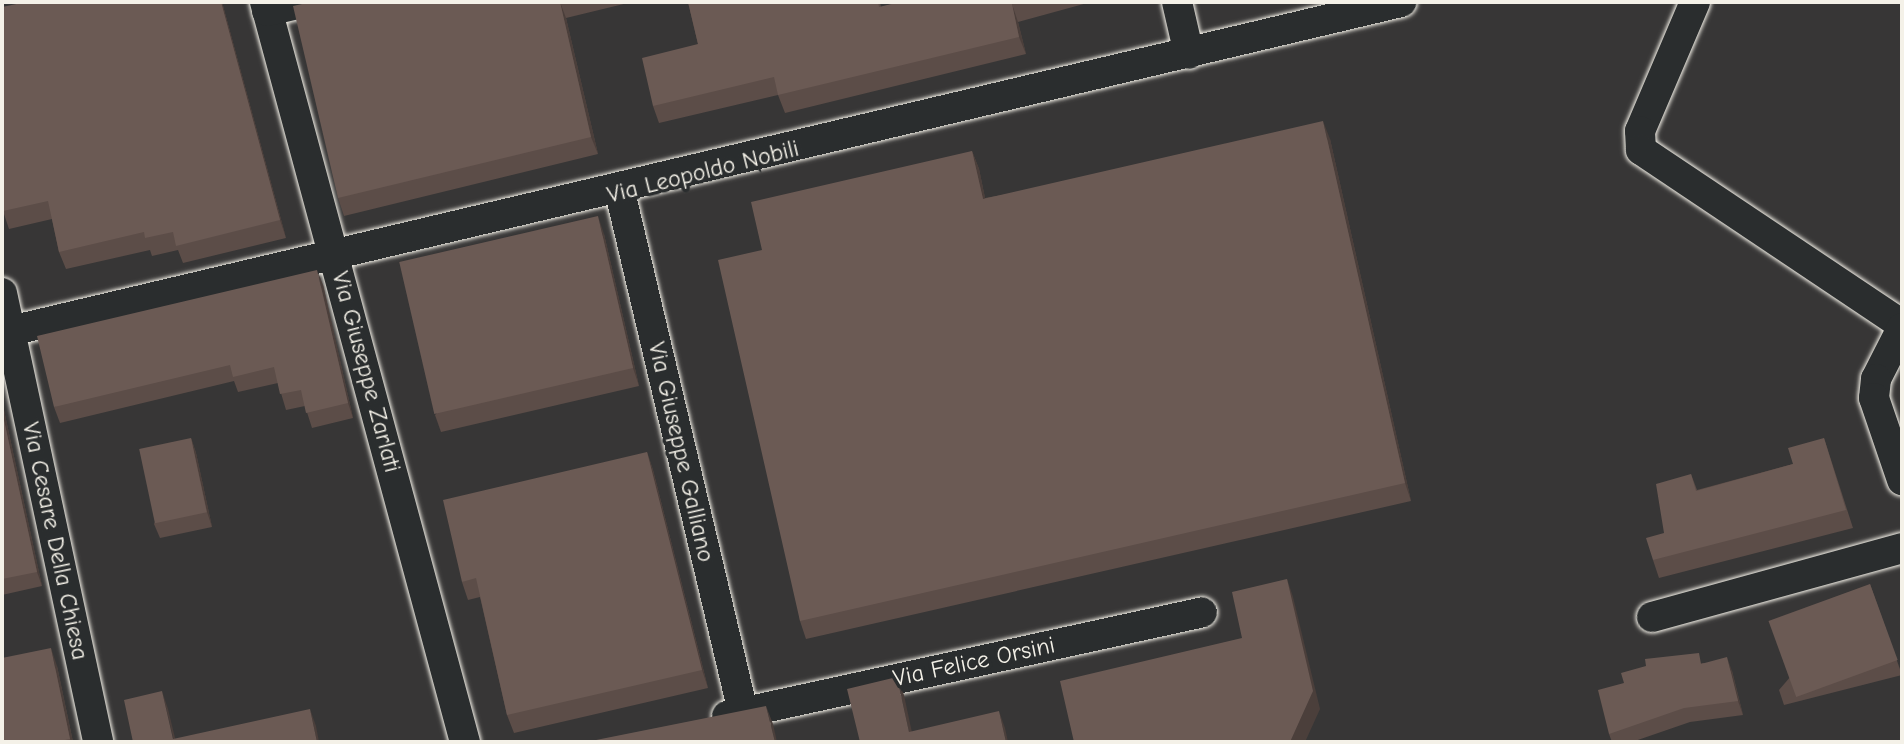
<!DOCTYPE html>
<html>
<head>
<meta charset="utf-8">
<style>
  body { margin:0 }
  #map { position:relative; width:1904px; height:744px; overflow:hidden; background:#373636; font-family:"Comic Neue",sans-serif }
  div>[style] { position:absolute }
  .roads { filter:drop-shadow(0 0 2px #f4f1e8) drop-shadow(0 0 2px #f4f1e8) }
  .minor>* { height:30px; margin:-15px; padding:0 15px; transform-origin:15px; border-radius:15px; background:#2a2d2e }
  .wall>* { inset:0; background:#5c4d48 }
  .shaded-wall>* { inset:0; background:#4b3f3b }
  .building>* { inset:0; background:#6b5a54; transform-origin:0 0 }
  span { translate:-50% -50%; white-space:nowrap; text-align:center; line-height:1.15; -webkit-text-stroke:7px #2a2d2e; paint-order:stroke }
  .street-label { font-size:24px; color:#f4f1e8 }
  .frame { position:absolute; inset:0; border:4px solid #f4f1e8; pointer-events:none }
</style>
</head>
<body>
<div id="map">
  <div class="roads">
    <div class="minor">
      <div style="left:265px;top:2px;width:767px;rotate:74.88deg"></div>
      <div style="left:1177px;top:2px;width:53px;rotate:77deg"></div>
      <div style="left:1695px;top:2px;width:140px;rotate:113.1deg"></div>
      <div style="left:1640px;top:131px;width:19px;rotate:87deg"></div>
      <div style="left:1641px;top:150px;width:314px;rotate:33.8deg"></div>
      <div style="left:267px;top:11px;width:41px;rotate:-12.7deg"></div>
      <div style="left:620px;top:192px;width:534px;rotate:76.69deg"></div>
      <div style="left:2px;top:293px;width:459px;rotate:77.9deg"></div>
      <div style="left:1902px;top:328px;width:57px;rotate:117deg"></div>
      <div style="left:1876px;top:379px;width:19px;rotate:96deg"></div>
      <div style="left:1874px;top:398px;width:87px;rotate:71.1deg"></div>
      <div style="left:2px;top:333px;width:1438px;rotate:-13.31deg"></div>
      <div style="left:1652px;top:617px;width:259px;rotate:-15.4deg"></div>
      <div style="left:727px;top:716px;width:486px;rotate:-12.3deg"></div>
    </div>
  </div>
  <div class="wall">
    <div style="clip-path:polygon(26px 2px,222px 2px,286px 238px,183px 263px,178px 250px,152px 256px,150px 250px,66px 269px,59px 252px,52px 219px,9px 229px,3px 211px)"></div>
    <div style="clip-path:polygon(311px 2px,632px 2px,566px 18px,598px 154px,344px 216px,338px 198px)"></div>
    <div style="clip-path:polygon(688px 2px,880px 2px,881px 7px,900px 2px,1091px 2px,1018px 22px,1026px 54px,785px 113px,778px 95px,659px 123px,653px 106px,698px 44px)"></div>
    <div style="clip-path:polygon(1330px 139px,1411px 501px,806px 639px,800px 621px,762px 250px,972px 151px,979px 169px,985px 198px)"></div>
    <div style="clip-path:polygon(604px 234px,639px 386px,441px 432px,435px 415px)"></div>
    <div style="clip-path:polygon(323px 285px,353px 418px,312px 428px,305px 406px,286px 410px,278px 383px,238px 392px,234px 381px,60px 423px,54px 407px)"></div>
    <div style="clip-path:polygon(2px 401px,42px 586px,2px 595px)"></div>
    <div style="clip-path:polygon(191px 438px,196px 453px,212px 527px,160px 538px,154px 524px)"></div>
    <div style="clip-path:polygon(1824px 438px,1853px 528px,1659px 578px,1653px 560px,1691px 474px,1697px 490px,1793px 464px)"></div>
    <div style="clip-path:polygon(647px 452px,653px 470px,708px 688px,514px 733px,507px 715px,480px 597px,468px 600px,462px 582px)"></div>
    <div style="clip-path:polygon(1870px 584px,1902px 675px,1784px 705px,1779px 690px)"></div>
    <div style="clip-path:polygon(1703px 663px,1732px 671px,1743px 715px,1690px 722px,1632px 742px,1612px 742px,1609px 734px,1624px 683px)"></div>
    <div style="clip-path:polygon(57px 666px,73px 742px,2px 742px)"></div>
  </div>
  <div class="shaded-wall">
    <div style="clip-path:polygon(221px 2px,222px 2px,286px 238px,280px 220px)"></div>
    <div style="clip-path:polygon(560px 2px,566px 18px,598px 154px,591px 137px)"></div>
    <div style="clip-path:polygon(1012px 4px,1018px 22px,1026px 54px,1019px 37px)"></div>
    <div style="clip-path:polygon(1323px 121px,1330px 139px,1411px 501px,1405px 483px)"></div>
    <div style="clip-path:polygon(972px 151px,979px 169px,989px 217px,983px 199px)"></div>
    <div style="clip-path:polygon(598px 216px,604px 234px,639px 386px,633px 368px)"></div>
    <div style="clip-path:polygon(317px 270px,323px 285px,353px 418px,348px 403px)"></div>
    <div style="clip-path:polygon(2px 401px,42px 586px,37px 572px,2px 411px)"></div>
    <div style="clip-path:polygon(191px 438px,196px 453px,212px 527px,207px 512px)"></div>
    <div style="clip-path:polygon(647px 452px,653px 470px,708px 688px,702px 670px)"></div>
    <div style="clip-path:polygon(1287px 579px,1293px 597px,1320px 709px,1305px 742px,1290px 742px)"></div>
    <div style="clip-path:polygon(51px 648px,57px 666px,73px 742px,71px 742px,70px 739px)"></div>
    <div style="clip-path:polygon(1727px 657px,1732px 671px,1743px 715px,1738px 701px)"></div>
    <div style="clip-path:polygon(897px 677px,904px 695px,914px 742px,909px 732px)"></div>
    <div style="clip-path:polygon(162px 691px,168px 709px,176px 742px,174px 742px)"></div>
    <div style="clip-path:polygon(766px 706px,773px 724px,777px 742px,775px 742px)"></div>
    <div style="clip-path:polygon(310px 709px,316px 726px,319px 742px,317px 742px)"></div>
    <div style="clip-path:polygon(999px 711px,1005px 728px,1008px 742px,1006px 742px)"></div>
  </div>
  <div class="building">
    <div style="clip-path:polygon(26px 2px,221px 2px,280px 220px,176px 246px,173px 232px,145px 238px,144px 232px,59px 252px,48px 201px,3px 211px,2px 7px)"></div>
    <div style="clip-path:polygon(311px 2px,560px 2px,591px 137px,338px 198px,293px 6px)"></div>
    <div style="clip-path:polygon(688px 2px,878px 2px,879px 7px,900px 2px,1021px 2px,1012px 4px,1019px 37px,778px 95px,774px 77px,653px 106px,642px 58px,698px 44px)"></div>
    <div style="clip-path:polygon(1323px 121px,1405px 483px,800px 621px,718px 260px,762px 250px,751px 202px,972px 151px,983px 199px)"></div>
    <div style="left:598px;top:216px;width:156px;height:204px;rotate:77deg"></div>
    <div style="clip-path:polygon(317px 270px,348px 403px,306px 413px,301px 390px,280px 394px,274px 367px,233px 377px,230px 365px,54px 407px,37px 336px)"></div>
    <div style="clip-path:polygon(2px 411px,37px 572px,2px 579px)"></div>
    <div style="left:191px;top:438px;width:76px;height:53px;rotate:78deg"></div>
    <div style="clip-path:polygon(1824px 438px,1846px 510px,1653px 560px,1646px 538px,1664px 533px,1656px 484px,1691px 474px,1696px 491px,1793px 464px,1788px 448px)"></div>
    <div style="clip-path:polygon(647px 452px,702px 670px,507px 715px,476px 578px,462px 582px,443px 500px)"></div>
    <div style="clip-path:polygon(1287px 579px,1313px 691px,1290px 742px,1074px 742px,1060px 681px,1242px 638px,1232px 592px)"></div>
    <div style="left:1870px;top:584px;width:81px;height:108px;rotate:70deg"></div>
    <div style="clip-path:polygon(51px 648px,70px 739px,54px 742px,2px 742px,2px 658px)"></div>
    <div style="clip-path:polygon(1699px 653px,1701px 664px,1727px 657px,1738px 701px,1684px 708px,1609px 734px,1598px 690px,1624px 683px,1621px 673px,1646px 666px,1645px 659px)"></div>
    <div style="clip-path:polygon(897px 677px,909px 732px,999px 711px,1006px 742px,860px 742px,847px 689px)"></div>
    <div style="clip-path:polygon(162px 691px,173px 739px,310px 709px,317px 742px,133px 742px,124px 700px)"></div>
    <div style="clip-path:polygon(766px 706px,775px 742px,586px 742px)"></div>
  </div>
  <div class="street-label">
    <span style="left:703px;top:172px;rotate:-14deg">Via Leopoldo Nobili</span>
    <span style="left:366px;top:372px;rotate:75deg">Via Giuseppe Zarlati</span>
    <span style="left:681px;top:452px;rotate:77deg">Via Giuseppe Galliano</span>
    <span style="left:55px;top:541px;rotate:78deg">Via Cesare Della Chiesa</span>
    <span style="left:974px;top:662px;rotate:-12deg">Via Felice Orsini</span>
  </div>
  <div class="frame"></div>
</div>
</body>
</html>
